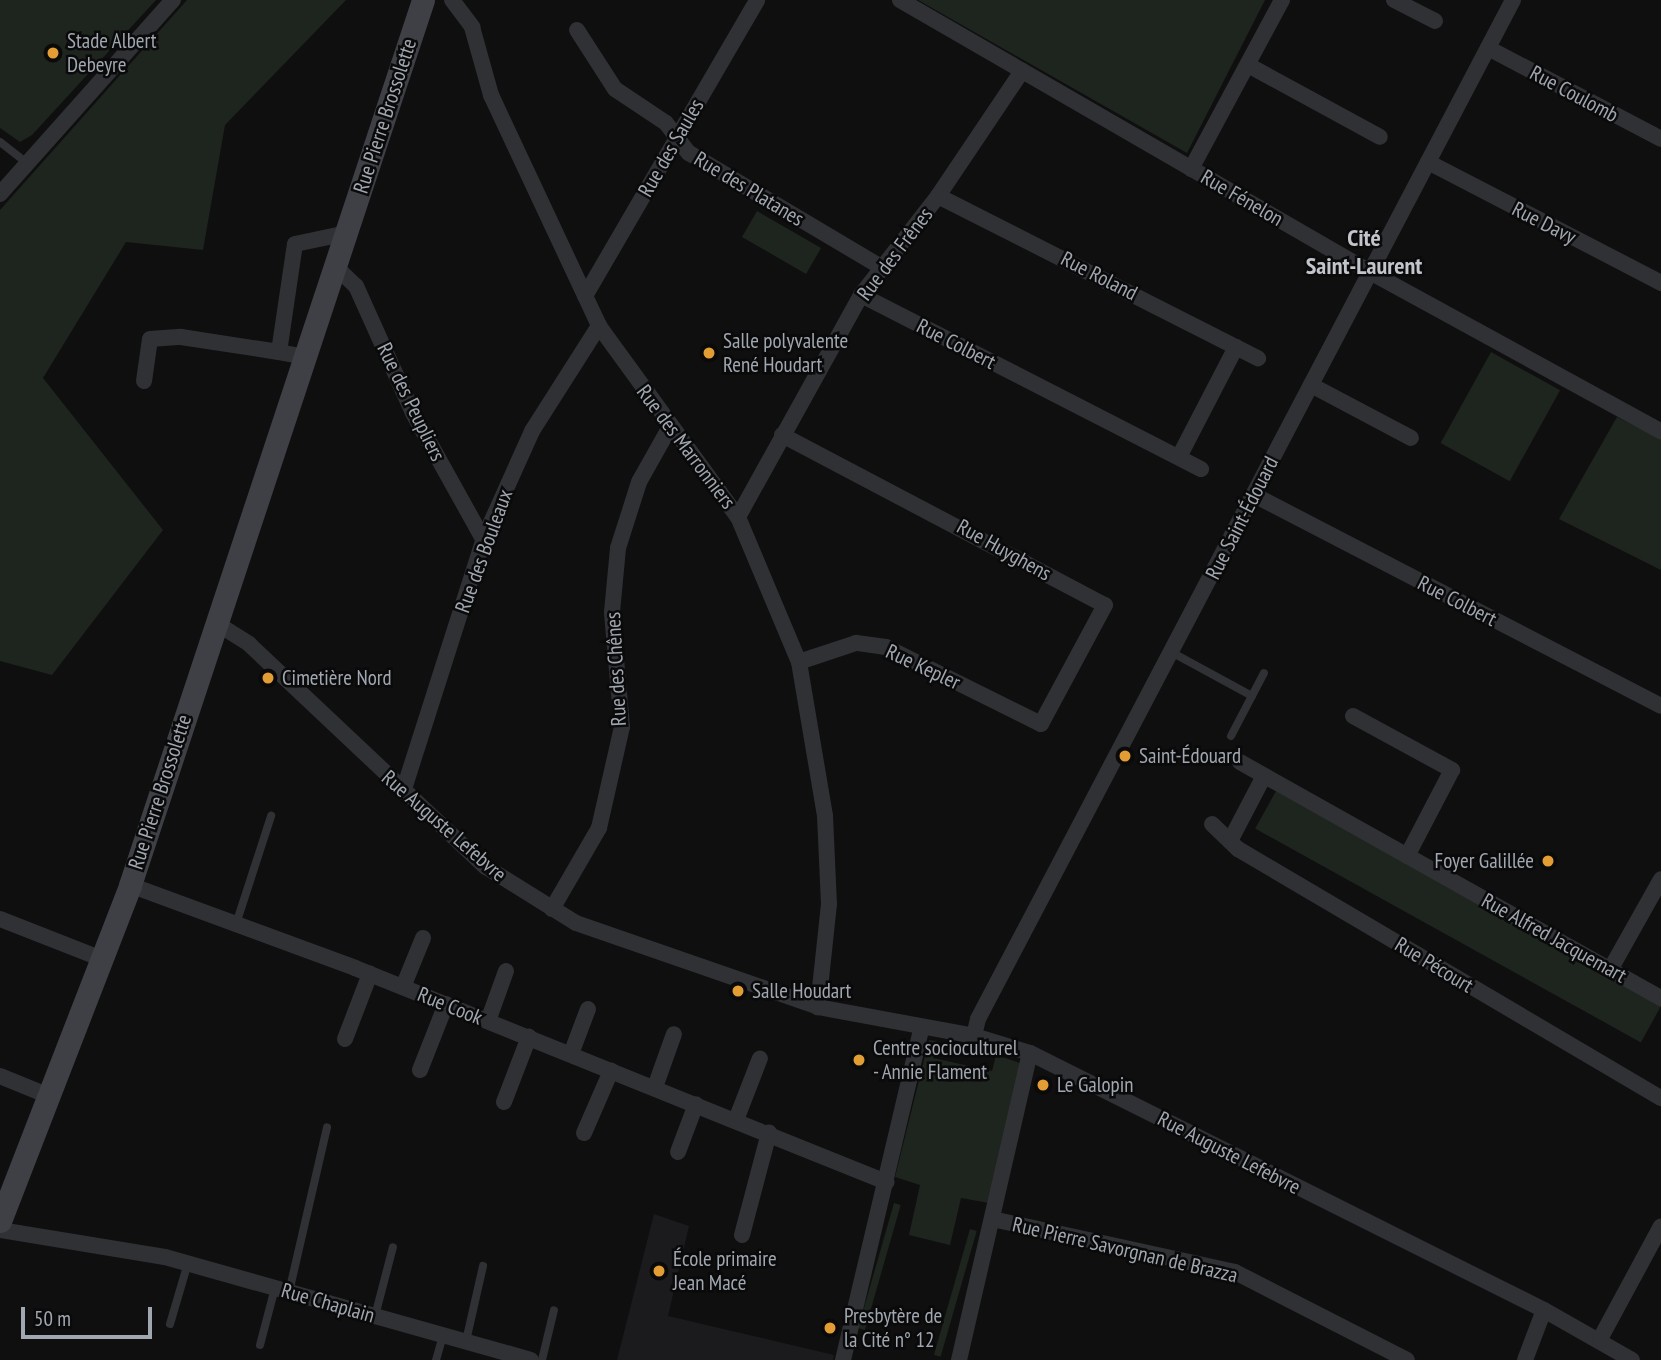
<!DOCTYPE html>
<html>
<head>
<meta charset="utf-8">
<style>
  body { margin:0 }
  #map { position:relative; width:1661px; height:1360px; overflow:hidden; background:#0f0f10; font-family:"PT Sans Narrow",sans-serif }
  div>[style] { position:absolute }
  .built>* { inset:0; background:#1b1b1d }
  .green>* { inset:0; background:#1e241e; transform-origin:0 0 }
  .lane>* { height:8px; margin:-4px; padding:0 4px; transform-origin:4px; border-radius:4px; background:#303135 }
  .street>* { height:16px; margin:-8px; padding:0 8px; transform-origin:8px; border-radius:8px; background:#303135 }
  .secondary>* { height:23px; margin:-11.5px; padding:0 11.5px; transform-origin:11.5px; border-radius:11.5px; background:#3e4045 }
  .dots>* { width:19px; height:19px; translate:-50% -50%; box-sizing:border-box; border:4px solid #0a0a0b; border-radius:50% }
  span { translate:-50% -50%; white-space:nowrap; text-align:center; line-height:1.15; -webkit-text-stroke:5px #0a0a0b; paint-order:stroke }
  .poi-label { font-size:21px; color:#a1a7b0 }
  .left { translate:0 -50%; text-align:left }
  .right { translate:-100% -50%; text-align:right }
  .street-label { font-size:21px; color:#a1a7b0 }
  .quarter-label { font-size:24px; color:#c2c5cc; font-weight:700 }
  .scale { position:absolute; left:21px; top:1307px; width:131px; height:32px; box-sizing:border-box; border:4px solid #a1a7b0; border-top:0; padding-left:9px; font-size:21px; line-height:24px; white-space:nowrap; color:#a1a7b0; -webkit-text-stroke:5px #0a0a0b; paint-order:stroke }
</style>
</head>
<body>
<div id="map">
  <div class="built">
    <div style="clip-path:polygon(654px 1214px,689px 1226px,668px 1316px,834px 1355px,833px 1360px,617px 1360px)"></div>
  </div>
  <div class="green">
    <div style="clip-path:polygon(0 0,156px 0,32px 135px,20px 142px,0 128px)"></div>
    <div style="clip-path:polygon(187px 0,346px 0,225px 125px,203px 250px,126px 242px,43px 378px,163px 530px,52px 675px,0 661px,0 210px)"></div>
    <div style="clip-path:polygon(918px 0,1265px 0,1187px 153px)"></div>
    <div style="left:757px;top:211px;width:74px;height:30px;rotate:30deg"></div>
    <div style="left:1491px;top:352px;width:79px;height:104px;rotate:29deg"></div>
    <div style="clip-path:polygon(1617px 417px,1661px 439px,1661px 570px,1559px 519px)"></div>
    <div style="left:1276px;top:791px;width:441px;height:43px;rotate:29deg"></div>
    <div style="clip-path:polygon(929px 1040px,937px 1041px,933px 1058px,992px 1071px,996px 1055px,1023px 1064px,989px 1203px,961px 1198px,950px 1245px,909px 1235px,920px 1185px,895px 1177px)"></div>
    <div style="left:894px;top:1203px;width:7px;height:130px;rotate:16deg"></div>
    <div style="left:970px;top:1229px;width:7px;height:131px;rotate:16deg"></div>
  </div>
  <div class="lane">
    <div style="left:0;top:142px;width:34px;rotate:38deg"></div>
    <div style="left:1173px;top:653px;width:90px;rotate:28.6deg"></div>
    <div style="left:1231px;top:736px;width:71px;rotate:-62.4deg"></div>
    <div style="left:236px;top:924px;width:114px;rotate:-72deg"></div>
    <div style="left:289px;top:1292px;width:169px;rotate:-77deg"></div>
    <div style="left:375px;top:1316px;width:71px;rotate:-75.4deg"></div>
    <div style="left:170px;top:1324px;width:64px;rotate:-73.6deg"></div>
    <div style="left:466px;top:1341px;width:77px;rotate:-77.2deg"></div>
    <div style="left:260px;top:1345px;width:59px;rotate:-75.3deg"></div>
    <div style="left:436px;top:1360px;width:26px;rotate:-74deg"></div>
    <div style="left:542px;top:1360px;width:51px;rotate:-76.5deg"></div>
  </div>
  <div class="street">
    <div style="left:452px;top:0;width:34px;rotate:53deg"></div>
    <div style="left:472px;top:27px;width:71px;rotate:74.4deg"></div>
    <div style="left:491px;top:95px;width:255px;rotate:64.9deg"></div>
    <div style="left:599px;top:326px;width:236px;rotate:54deg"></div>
    <div style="left:738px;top:517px;width:157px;rotate:67.2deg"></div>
    <div style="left:799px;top:662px;width:156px;rotate:80.4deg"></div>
    <div style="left:825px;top:816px;width:88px;rotate:87.4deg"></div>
    <div style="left:829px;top:904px;width:104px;rotate:96.1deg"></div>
    <div style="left:900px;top:0;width:543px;rotate:30.06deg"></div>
    <div style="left:1370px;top:272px;width:332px;rotate:28.7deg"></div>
    <div style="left:1394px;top:0;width:46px;rotate:27.1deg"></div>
    <div style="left:577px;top:30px;width:70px;rotate:57.2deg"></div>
    <div style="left:615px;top:89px;width:61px;rotate:33.7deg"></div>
    <div style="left:666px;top:123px;width:38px;rotate:53deg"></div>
    <div style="left:689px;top:153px;width:226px;rotate:30.7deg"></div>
    <div style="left:1488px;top:48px;width:195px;rotate:27.7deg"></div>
    <div style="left:1248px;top:65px;width:150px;rotate:28.6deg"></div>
    <div style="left:1428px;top:162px;width:263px;rotate:27.4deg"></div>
    <div style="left:1191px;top:169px;width:192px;rotate:-61.7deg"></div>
    <div style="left:0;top:194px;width:260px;rotate:-48.3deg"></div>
    <div style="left:938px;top:196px;width:359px;rotate:26.9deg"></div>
    <div style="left:336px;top:267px;width:28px;rotate:44deg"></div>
    <div style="left:356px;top:286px;width:139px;rotate:65.8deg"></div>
    <div style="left:413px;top:413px;width:144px;rotate:60.9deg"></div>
    <div style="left:861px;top:295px;width:382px;rotate:27.1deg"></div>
    <div style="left:585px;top:296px;width:342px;rotate:-59.8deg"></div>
    <div style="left:305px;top:357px;width:26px;rotate:-169deg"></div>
    <div style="left:279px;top:352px;width:109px;rotate:-81.6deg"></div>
    <div style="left:295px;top:244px;width:53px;rotate:-11.9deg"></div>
    <div style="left:144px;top:381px;width:42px;rotate:-81.9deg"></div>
    <div style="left:150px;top:339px;width:31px;rotate:-4deg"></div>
    <div style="left:181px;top:337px;width:99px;rotate:8.7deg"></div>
    <div style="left:1311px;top:385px;width:113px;rotate:27.9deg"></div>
    <div style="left:782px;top:435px;width:365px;rotate:27.8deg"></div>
    <div style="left:1105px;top:605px;width:135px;rotate:118.3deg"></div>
    <div style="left:1041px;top:724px;width:173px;rotate:-153.6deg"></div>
    <div style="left:886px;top:647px;width:30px;rotate:-172deg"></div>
    <div style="left:856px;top:643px;width:60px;rotate:161.6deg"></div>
    <div style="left:1179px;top:457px;width:124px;rotate:-62.6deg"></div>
    <div style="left:1254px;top:495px;width:458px;rotate:27.4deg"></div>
    <div style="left:738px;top:517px;width:254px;rotate:-61deg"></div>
    <div style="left:861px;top:295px;width:125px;rotate:-52.1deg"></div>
    <div style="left:938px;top:196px;width:151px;rotate:-56.1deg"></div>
    <div style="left:216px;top:623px;width:39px;rotate:32deg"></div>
    <div style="left:249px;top:644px;width:325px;rotate:43.3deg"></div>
    <div style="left:486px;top:867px;width:106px;rotate:31.9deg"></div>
    <div style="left:576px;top:923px;width:256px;rotate:19.1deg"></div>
    <div style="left:818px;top:1007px;width:159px;rotate:10.5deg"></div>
    <div style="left:974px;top:1036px;width:59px;rotate:16.9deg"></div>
    <div style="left:1030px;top:1053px;width:575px;rotate:26.57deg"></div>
    <div style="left:1544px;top:1310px;width:101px;rotate:29.6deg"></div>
    <div style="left:1353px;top:716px;width:113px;rotate:28.6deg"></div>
    <div style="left:1452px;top:770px;width:97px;rotate:117.6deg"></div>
    <div style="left:1240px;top:762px;width:483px;rotate:29.3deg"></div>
    <div style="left:403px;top:792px;width:267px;rotate:-72.3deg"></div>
    <div style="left:484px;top:538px;width:117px;rotate:-65.8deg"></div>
    <div style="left:532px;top:431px;width:125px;rotate:-57.5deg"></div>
    <div style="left:1212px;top:824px;width:36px;rotate:44deg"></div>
    <div style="left:1238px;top:849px;width:491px;rotate:30.5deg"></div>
    <div style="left:1230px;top:841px;width:73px;rotate:-62.4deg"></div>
    <div style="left:130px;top:885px;width:240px;rotate:20.2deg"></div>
    <div style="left:355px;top:968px;width:573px;rotate:21.95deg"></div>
    <div style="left:552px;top:909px;width:94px;rotate:-59.9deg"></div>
    <div style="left:599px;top:828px;width:104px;rotate:-77.2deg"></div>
    <div style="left:622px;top:727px;width:115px;rotate:-95deg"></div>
    <div style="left:612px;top:612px;width:64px;rotate:-84.6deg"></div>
    <div style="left:618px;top:548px;width:69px;rotate:-72.3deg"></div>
    <div style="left:639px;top:482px;width:65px;rotate:-60.7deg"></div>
    <div style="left:0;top:919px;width:110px;rotate:21.4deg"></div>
    <div style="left:1610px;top:970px;width:104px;rotate:-60.7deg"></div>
    <div style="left:403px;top:987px;width:53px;rotate:-67.8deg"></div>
    <div style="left:488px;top:1021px;width:53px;rotate:-70.2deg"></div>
    <div style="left:974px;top:1036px;width:17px;rotate:-77deg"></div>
    <div style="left:978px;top:1019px;width:1151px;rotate:-62.3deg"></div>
    <div style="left:345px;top:1039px;width:70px;rotate:-69deg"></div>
    <div style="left:571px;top:1054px;width:48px;rotate:-69.3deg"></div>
    <div style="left:420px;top:1070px;width:71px;rotate:-68.5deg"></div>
    <div style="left:0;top:1076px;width:53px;rotate:22.2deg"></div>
    <div style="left:655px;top:1087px;width:56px;rotate:-70.3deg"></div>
    <div style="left:504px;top:1102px;width:70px;rotate:-69deg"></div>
    <div style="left:736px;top:1120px;width:66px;rotate:-68.8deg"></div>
    <div style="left:584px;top:1133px;width:68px;rotate:-66.5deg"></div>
    <div style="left:678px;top:1152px;width:51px;rotate:-69.4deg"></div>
    <div style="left:992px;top:1219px;width:249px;rotate:12.3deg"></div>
    <div style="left:1235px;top:1272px;width:193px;rotate:27.1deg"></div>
    <div style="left:0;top:1230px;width:167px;rotate:9.3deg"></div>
    <div style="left:165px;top:1257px;width:380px;rotate:15.7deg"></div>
    <div style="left:742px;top:1235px;width:106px;rotate:-75.2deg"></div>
    <div style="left:1600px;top:1339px;width:128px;rotate:-61.6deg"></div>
    <div style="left:843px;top:1360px;width:342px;rotate:-76.7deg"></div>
    <div style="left:959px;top:1360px;width:315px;rotate:-77deg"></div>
    <div style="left:1525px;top:1360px;width:53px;rotate:-69.2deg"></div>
  </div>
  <div class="secondary">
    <div style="left:0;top:1221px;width:360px;rotate:-68.8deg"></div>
    <div style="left:130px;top:885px;width:932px;rotate:-71.68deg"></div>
  </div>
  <div class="dots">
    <div style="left:53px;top:53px;background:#e29d35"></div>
    <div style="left:709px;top:353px;background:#e29d35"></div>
    <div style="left:268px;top:678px;background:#e29d35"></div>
    <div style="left:1125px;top:756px;background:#e29d35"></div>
    <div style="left:1548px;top:861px;background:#e29d35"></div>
    <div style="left:738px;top:991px;background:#e29d35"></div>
    <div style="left:859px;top:1060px;background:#e29d35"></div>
    <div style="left:1043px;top:1085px;background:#e29d35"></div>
    <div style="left:659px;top:1271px;background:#e29d35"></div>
    <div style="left:830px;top:1328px;background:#e29d35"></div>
  </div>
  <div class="poi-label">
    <span class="left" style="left:67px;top:53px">Stade Albert<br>Debeyre</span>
    <span class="left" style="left:723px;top:353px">Salle polyvalente<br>René Houdart</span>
    <span class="left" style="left:282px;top:678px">Cimetière Nord</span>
    <span class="left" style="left:1139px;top:756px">Saint-Édouard</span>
    <span class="right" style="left:1534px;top:861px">Foyer Galillée</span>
    <span class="left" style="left:752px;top:991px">Salle Houdart</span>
    <span class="left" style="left:873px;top:1060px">Centre socioculturel<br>- Annie Flament</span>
    <span class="left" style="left:1057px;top:1085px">Le Galopin</span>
    <span class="left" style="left:673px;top:1271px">École primaire<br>Jean Macé</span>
    <span class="left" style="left:844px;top:1328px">Presbytère de<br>la Cité n° 12</span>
  </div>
  <div class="street-label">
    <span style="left:1574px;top:94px;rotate:28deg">Rue Coulomb</span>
    <span style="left:385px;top:116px;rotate:-72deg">Rue Pierre Brossolette</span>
    <span style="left:671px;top:148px;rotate:-60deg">Rue des Saules</span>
    <span style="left:749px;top:189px;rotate:31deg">Rue des Platanes</span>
    <span style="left:1242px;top:198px;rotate:30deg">Rue Fénelon</span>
    <span style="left:1544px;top:223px;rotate:27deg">Rue Davy</span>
    <span style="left:895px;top:254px;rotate:-53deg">Rue des Frênes</span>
    <span style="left:1099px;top:276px;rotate:27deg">Rue Roland</span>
    <span style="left:956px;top:344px;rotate:27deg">Rue Colbert</span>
    <span style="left:411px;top:402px;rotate:64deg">Rue des Peupliers</span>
    <span style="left:686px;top:447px;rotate:53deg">Rue des Marronniers</span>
    <span style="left:1242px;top:518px;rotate:-63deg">Rue Saint-Édouard</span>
    <span style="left:1004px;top:550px;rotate:29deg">Rue Huyghens</span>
    <span style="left:484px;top:551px;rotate:-70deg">Rue des Bouleaux</span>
    <span style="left:1457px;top:601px;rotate:27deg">Rue Colbert</span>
    <span style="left:923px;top:667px;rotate:25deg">Rue Kepler</span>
    <span style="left:616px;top:669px;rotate:-93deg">Rue des Chênes</span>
    <span style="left:160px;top:792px;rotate:-72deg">Rue Pierre Brossolette</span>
    <span style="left:444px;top:826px;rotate:41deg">Rue Auguste Lefebvre</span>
    <span style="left:1554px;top:938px;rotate:29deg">Rue Alfred Jacquemart</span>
    <span style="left:1434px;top:965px;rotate:31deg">Rue Pécourt</span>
    <span style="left:450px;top:1006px;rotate:22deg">Rue Cook</span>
    <span style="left:1229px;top:1153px;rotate:27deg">Rue Auguste Lefebvre</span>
    <span style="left:1125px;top:1250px;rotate:13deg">Rue Pierre Savorgnan de Brazza</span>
    <span style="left:328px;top:1303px;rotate:16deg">Rue Chaplain</span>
  </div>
  <div class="quarter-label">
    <span style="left:1364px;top:252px">Cité<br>Saint-Laurent</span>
  </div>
  <div class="scale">50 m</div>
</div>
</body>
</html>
